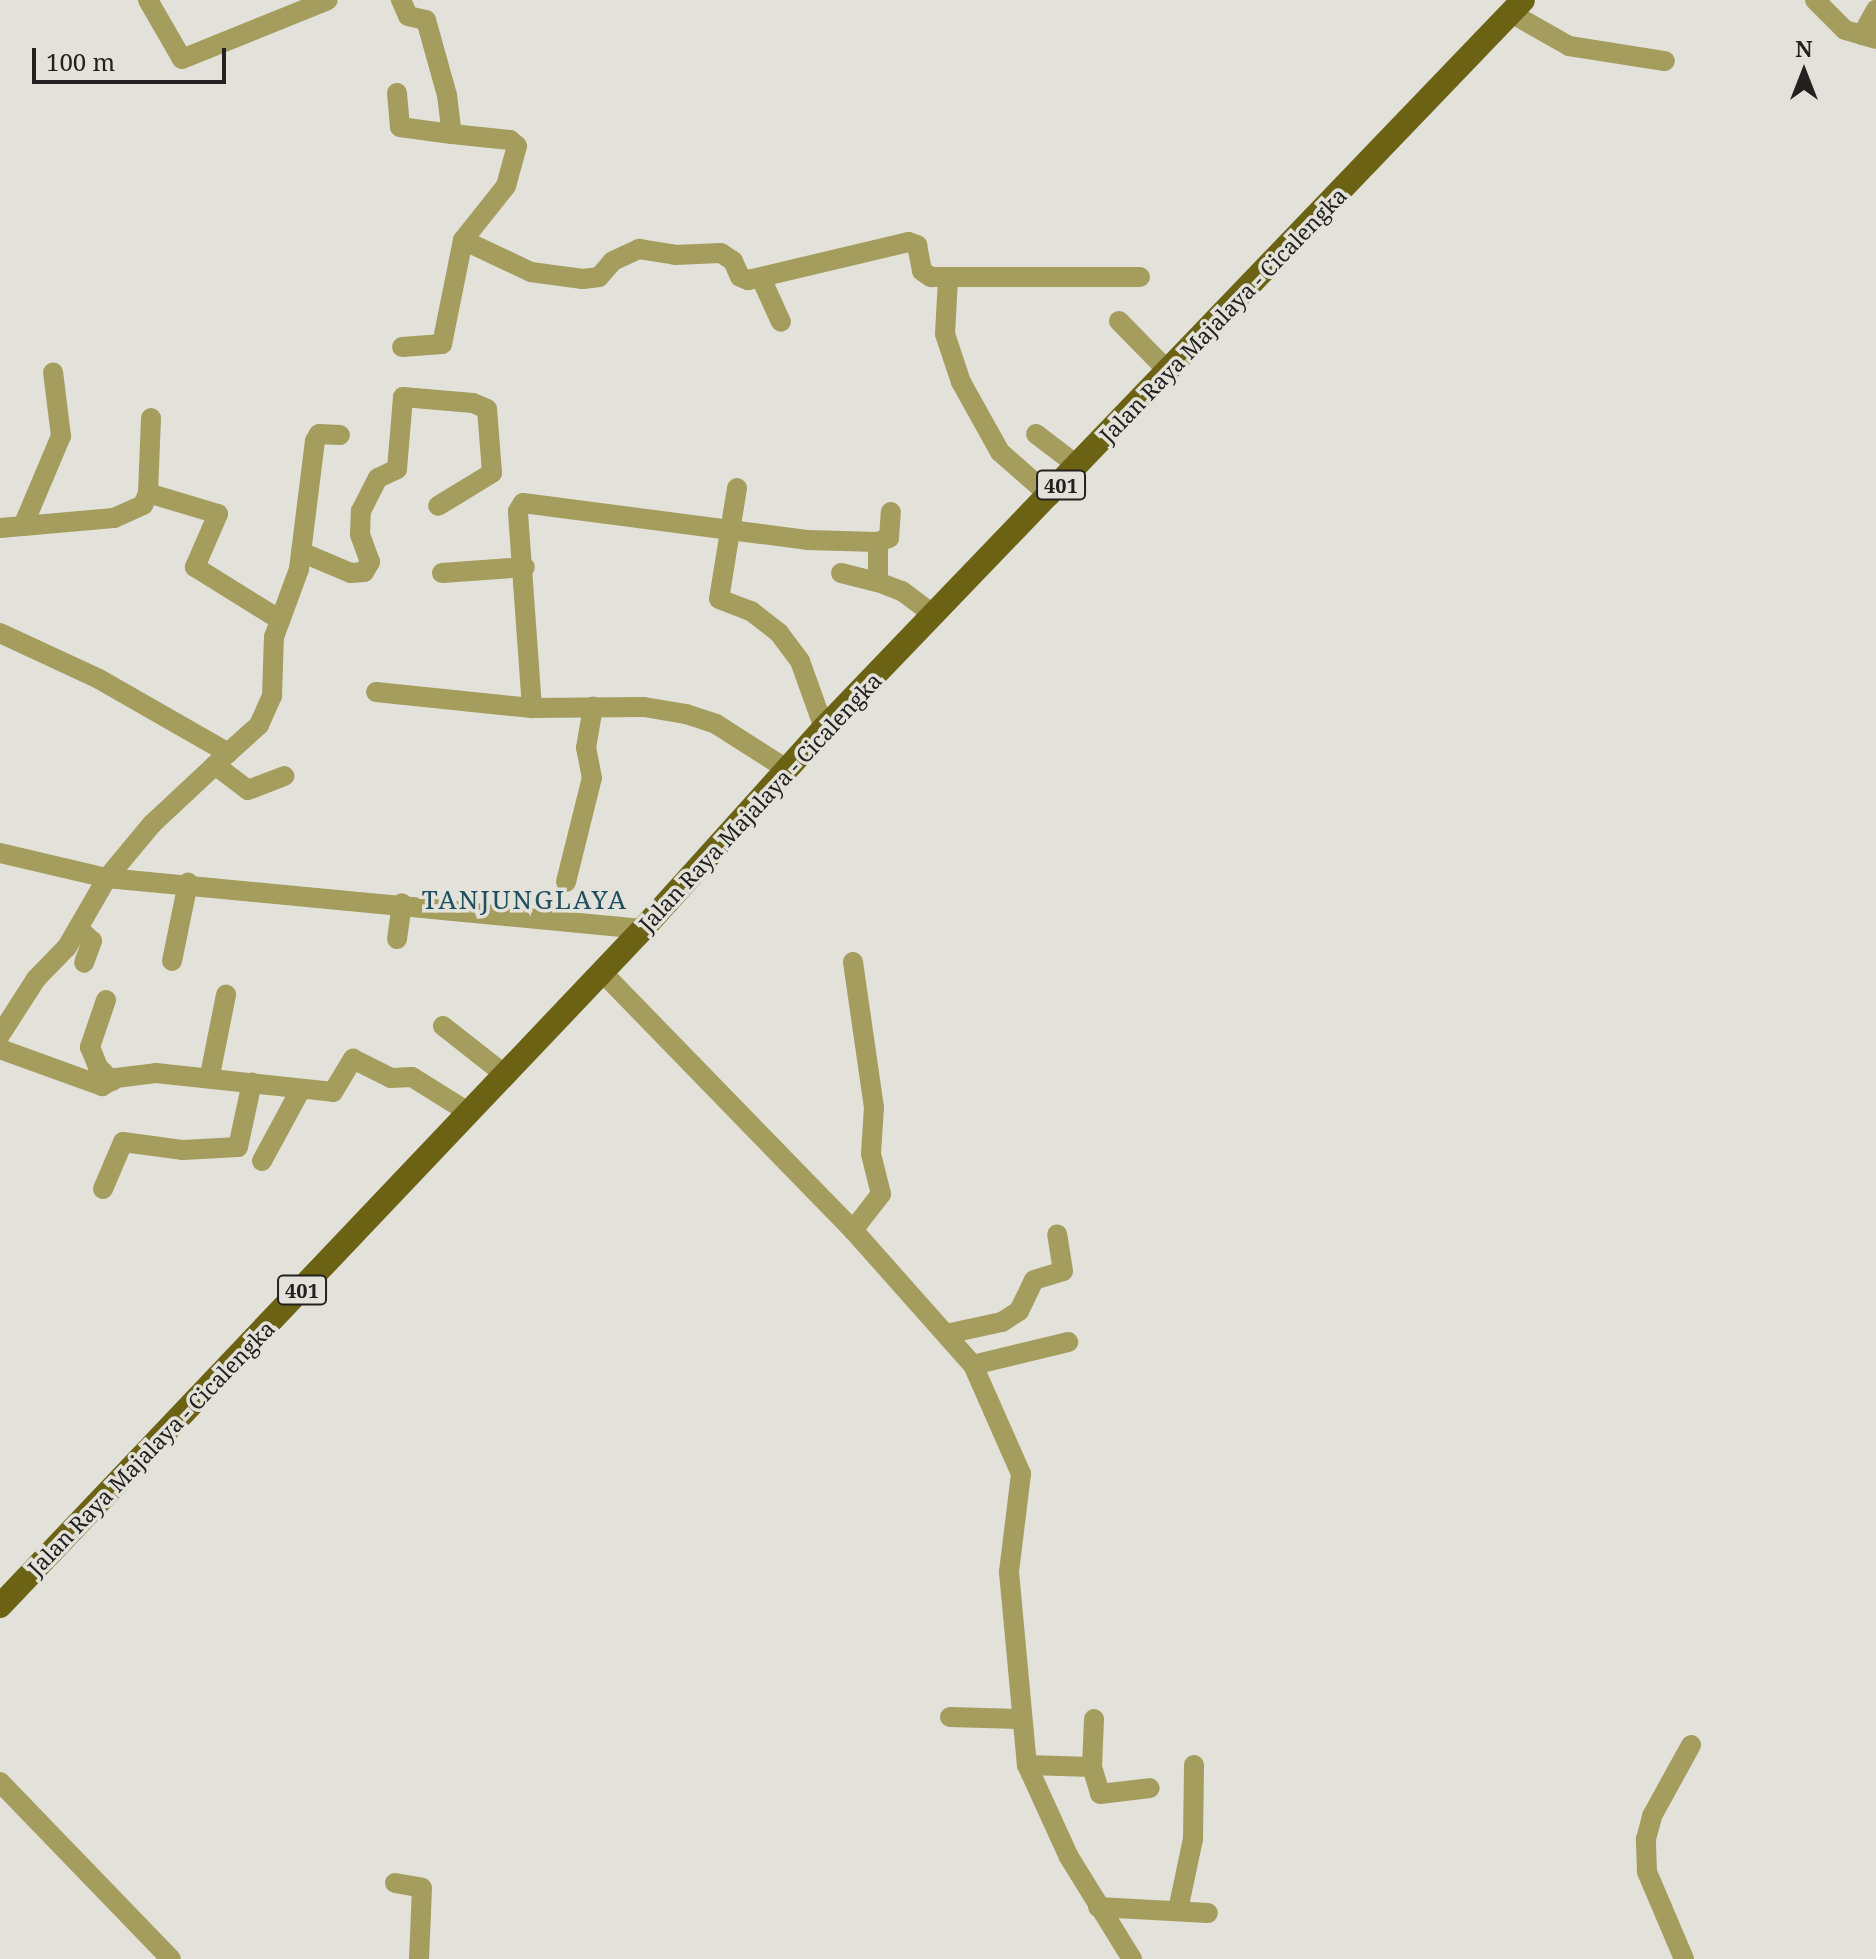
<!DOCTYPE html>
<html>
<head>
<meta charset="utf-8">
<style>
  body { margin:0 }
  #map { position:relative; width:1876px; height:1959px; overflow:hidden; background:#e2e1da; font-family:"Noto Serif",serif }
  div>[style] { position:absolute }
  .minor>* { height:20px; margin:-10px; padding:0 10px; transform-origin:10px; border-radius:10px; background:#a49d5e }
  .major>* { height:24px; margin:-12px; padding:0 12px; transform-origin:12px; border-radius:12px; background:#6b6214 }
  span { translate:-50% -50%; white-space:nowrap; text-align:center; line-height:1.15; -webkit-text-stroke:7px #e2e1da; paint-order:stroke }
  .shield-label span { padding:2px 6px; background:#e2e1da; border:2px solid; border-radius:6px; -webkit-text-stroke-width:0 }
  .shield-label { font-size:20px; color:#22211f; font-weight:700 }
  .street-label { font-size:22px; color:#22211f }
  .quarter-label { font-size:26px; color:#1e5061; letter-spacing:2px }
  .north { position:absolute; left:1764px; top:32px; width:80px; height:80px; -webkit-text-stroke:6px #e2e1da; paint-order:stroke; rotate:0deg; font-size:22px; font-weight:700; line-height:32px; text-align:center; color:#22211f }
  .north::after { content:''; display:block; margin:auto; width:28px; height:36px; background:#22211f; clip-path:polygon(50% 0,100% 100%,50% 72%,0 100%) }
  .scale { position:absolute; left:32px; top:48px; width:194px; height:36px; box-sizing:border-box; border:4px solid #22211f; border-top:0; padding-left:10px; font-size:24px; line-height:28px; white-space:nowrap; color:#22211f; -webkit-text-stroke:6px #e2e1da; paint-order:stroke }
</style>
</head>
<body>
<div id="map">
  <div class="minor">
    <div style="left:148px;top:0;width:68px;rotate:60deg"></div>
    <div style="left:182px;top:59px;width:157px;rotate:-22deg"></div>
    <div style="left:401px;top:0;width:17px;rotate:66deg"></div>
    <div style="left:408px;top:16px;width:18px;rotate:13deg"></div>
    <div style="left:426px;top:20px;width:78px;rotate:74.4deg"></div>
    <div style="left:447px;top:95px;width:39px;rotate:83deg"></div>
    <div style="left:452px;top:134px;width:58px;rotate:5.9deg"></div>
    <div style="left:510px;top:140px;width:9px;rotate:41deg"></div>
    <div style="left:517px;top:146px;width:41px;rotate:105.4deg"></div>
    <div style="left:506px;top:186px;width:69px;rotate:128.5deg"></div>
    <div style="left:463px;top:240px;width:106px;rotate:101.4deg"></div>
    <div style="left:442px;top:344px;width:40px;rotate:175.7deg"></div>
    <div style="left:1815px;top:0;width:42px;rotate:45deg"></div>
    <div style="left:1845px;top:30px;width:32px;rotate:16deg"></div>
    <div style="left:1511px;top:13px;width:67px;rotate:29.6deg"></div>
    <div style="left:1569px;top:46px;width:97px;rotate:8.9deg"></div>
    <div style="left:1862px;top:35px;width:29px;rotate:-61deg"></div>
    <div style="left:397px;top:93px;width:34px;rotate:85deg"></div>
    <div style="left:400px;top:127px;width:52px;rotate:7.7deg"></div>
    <div style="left:463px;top:240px;width:75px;rotate:25.2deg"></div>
    <div style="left:531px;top:272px;width:52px;rotate:7.7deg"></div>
    <div style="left:583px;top:279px;width:16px;rotate:-7deg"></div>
    <div style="left:599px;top:277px;width:21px;rotate:-49deg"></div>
    <div style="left:613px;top:261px;width:29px;rotate:-25deg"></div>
    <div style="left:639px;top:249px;width:36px;rotate:9deg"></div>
    <div style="left:675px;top:255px;width:46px;rotate:-2.5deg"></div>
    <div style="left:721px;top:253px;width:14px;rotate:34deg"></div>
    <div style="left:733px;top:261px;width:17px;rotate:66deg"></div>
    <div style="left:740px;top:277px;width:9px;rotate:21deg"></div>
    <div style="left:748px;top:280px;width:165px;rotate:-13.3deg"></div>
    <div style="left:909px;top:242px;width:9px;rotate:21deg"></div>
    <div style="left:917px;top:245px;width:26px;rotate:79deg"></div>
    <div style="left:922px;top:271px;width:11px;rotate:34deg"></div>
    <div style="left:931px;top:277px;width:209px"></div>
    <div style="left:761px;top:278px;width:48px;rotate:65.6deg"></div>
    <div style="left:948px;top:279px;width:55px;rotate:93.1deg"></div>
    <div style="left:945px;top:334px;width:51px;rotate:71.6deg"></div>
    <div style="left:961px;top:382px;width:80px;rotate:60.9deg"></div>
    <div style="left:1000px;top:452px;width:67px;rotate:41.3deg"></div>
    <div style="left:1119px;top:321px;width:71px;rotate:45.6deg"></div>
    <div style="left:1036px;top:434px;width:53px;rotate:37.3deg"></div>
    <div style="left:737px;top:488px;width:112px;rotate:99.2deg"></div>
    <div style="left:719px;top:599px;width:34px;rotate:21deg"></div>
    <div style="left:751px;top:611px;width:36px;rotate:38deg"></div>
    <div style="left:779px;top:633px;width:35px;rotate:53deg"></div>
    <div style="left:800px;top:661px;width:71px;rotate:70.3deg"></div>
    <div style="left:148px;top:493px;width:73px;rotate:16.7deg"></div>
    <div style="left:218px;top:514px;width:58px;rotate:113.5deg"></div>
    <div style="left:195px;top:567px;width:100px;rotate:31.9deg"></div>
    <div style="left:23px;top:526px;width:98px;rotate:-67.1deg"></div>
    <div style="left:61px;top:436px;width:64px;rotate:-97.1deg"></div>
    <div style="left:0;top:528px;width:114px;rotate:-5deg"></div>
    <div style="left:114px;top:518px;width:32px;rotate:-24deg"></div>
    <div style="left:143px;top:505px;width:13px;rotate:-67deg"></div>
    <div style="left:148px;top:493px;width:75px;rotate:-87.7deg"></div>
    <div style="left:878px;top:542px;width:12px;rotate:-20deg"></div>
    <div style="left:889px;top:538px;width:26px;rotate:-86deg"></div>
    <div style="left:301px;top:552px;width:54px;rotate:22.8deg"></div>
    <div style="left:351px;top:573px;width:13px;rotate:-4deg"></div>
    <div style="left:364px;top:572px;width:12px;rotate:-59deg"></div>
    <div style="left:370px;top:562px;width:29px;rotate:-110deg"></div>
    <div style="left:360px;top:535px;width:24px;rotate:-88deg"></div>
    <div style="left:361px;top:511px;width:37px;rotate:-63deg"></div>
    <div style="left:378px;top:478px;width:21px;rotate:-25deg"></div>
    <div style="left:397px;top:469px;width:72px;rotate:-85.2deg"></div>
    <div style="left:403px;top:397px;width:70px;rotate:4.9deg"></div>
    <div style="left:473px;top:403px;width:15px;rotate:23deg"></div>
    <div style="left:487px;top:409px;width:64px;rotate:85.5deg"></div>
    <div style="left:492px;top:473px;width:63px;rotate:148.6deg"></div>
    <div style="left:442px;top:573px;width:83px;rotate:-4.1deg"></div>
    <div style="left:841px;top:573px;width:38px;rotate:14deg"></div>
    <div style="left:0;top:633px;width:109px;rotate:24.9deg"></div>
    <div style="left:99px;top:679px;width:149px;rotate:29.8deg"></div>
    <div style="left:228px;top:753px;width:104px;rotate:136.9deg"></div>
    <div style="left:152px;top:824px;width:70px;rotate:129.8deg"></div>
    <div style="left:107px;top:878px;width:538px;rotate:5.44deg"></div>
    <div style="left:376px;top:692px;width:157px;rotate:5.9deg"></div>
    <div style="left:532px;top:708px;width:112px;rotate:-0.5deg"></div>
    <div style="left:644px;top:707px;width:43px;rotate:9.5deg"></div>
    <div style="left:686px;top:714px;width:32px;rotate:18deg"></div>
    <div style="left:716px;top:724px;width:85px;rotate:32.6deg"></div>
    <div style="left:532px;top:708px;width:197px;rotate:-94.1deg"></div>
    <div style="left:518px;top:511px;width:9px;rotate:-58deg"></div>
    <div style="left:523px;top:503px;width:286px;rotate:7.4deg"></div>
    <div style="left:807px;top:540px;width:71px;rotate:1.6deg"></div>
    <div style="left:878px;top:542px;width:40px;rotate:90deg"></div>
    <div style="left:878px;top:582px;width:26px;rotate:21deg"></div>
    <div style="left:902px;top:591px;width:40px;rotate:37deg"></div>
    <div style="left:228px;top:753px;width:42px;rotate:-42.1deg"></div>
    <div style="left:259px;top:725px;width:32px;rotate:-66deg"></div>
    <div style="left:272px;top:696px;width:59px;rotate:-88.1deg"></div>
    <div style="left:274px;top:637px;width:72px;rotate:-69.8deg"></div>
    <div style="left:299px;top:569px;width:129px;rotate:-82.9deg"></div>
    <div style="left:315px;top:441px;width:8px;rotate:-60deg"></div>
    <div style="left:319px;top:434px;width:21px;rotate:3deg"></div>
    <div style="left:215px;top:765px;width:41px;rotate:37.1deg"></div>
    <div style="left:248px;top:790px;width:39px;rotate:-21deg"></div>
    <div style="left:0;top:853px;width:110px;rotate:13.2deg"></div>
    <div style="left:107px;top:878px;width:80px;rotate:120.1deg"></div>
    <div style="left:67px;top:947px;width:45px;rotate:134.1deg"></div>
    <div style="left:36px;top:979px;width:67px;rotate:122.7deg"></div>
    <div style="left:566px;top:882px;width:107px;rotate:-76deg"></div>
    <div style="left:592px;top:778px;width:31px;rotate:-101deg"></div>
    <div style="left:586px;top:748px;width:42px;rotate:-80.3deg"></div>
    <div style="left:78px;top:928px;width:19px;rotate:43deg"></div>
    <div style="left:92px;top:941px;width:23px;rotate:110deg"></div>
    <div style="left:397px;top:939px;width:36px;rotate:-82deg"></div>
    <div style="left:172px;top:961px;width:80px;rotate:-78.4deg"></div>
    <div style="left:853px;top:962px;width:147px;rotate:81.8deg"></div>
    <div style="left:874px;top:1107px;width:47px;rotate:93.7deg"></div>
    <div style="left:871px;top:1154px;width:41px;rotate:76deg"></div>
    <div style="left:881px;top:1194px;width:46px;rotate:127.9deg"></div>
    <div style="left:602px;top:972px;width:360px;rotate:45.8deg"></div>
    <div style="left:853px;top:1230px;width:181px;rotate:48.4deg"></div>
    <div style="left:973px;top:1365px;width:119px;rotate:66.2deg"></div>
    <div style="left:1021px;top:1474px;width:99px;rotate:97deg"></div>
    <div style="left:1009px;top:1572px;width:194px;rotate:84.7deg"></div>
    <div style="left:1027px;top:1765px;width:101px;rotate:65.5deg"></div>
    <div style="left:1069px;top:1857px;width:120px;rotate:58.3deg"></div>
    <div style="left:106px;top:1000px;width:50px;rotate:108.8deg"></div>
    <div style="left:90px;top:1047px;width:22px;rotate:68deg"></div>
    <div style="left:98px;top:1067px;width:20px;rotate:45deg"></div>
    <div style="left:443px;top:1026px;width:78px;rotate:38.2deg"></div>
    <div style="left:0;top:1049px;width:109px;rotate:19.9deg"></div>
    <div style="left:102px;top:1086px;width:16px;rotate:-30deg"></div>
    <div style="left:116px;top:1078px;width:40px;rotate:-7.1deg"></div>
    <div style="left:156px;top:1073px;width:178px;rotate:6.1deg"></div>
    <div style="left:333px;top:1092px;width:39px;rotate:-59deg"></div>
    <div style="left:353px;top:1059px;width:42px;rotate:26.6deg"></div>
    <div style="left:391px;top:1078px;width:21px;rotate:-3deg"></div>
    <div style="left:412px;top:1077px;width:66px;rotate:32deg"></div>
    <div style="left:210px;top:1075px;width:82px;rotate:-78.7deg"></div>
    <div style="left:262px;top:1161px;width:82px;rotate:-61.6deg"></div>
    <div style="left:103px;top:1189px;width:51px;rotate:-66.9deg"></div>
    <div style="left:123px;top:1142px;width:61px;rotate:7.6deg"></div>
    <div style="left:183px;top:1150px;width:55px;rotate:-3.1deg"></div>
    <div style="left:238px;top:1147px;width:66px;rotate:-77.8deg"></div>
    <div style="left:946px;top:1334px;width:57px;rotate:-12.1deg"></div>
    <div style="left:1002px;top:1322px;width:20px;rotate:-33deg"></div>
    <div style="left:1019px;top:1311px;width:34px;rotate:-64deg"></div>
    <div style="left:1034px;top:1280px;width:30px;rotate:-17deg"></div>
    <div style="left:1063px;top:1271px;width:37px;rotate:-99deg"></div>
    <div style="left:973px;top:1365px;width:98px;rotate:-13.6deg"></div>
    <div style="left:950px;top:1717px;width:69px;rotate:1.7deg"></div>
    <div style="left:1027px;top:1765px;width:65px;rotate:1.8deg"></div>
    <div style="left:1092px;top:1767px;width:28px;rotate:73deg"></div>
    <div style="left:1100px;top:1794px;width:50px;rotate:-6.8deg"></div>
    <div style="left:1092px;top:1767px;width:48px;rotate:-87.6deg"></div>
    <div style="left:0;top:1782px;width:246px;rotate:46deg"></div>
    <div style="left:395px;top:1883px;width:27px;rotate:10deg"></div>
    <div style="left:422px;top:1888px;width:71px;rotate:92.4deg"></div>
    <div style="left:1098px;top:1907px;width:110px;rotate:3.1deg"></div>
    <div style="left:1178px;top:1910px;width:73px;rotate:-78.1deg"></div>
    <div style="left:1193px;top:1839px;width:74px;rotate:-89.2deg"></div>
    <div style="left:1684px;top:1959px;width:95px;rotate:-113deg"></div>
    <div style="left:1647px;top:1872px;width:33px;rotate:-92deg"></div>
    <div style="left:1646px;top:1839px;width:24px;rotate:-75deg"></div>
    <div style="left:1652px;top:1816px;width:81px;rotate:-61.2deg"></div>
  </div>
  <div class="major">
    <div style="left:0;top:1606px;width:934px;rotate:-46.48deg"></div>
    <div style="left:643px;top:929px;width:270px;rotate:-48deg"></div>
    <div style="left:824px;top:728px;width:1009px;rotate:-46.16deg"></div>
  </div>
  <div class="shield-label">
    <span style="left:1061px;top:485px">401</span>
    <span style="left:302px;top:1290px">401</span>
  </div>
  <div class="street-label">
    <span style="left:1223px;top:315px;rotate:-46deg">Jalan Raya Majalaya - Cicalengka</span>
    <span style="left:760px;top:802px;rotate:-47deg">Jalan Raya Majalaya - Cicalengka</span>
    <span style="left:151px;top:1448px;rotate:-46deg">Jalan Raya Majalaya - Cicalengka</span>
  </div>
  <div class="quarter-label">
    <span style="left:525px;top:900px">TANJUNGLAYA</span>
  </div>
  <div class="north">N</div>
  <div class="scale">100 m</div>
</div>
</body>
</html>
